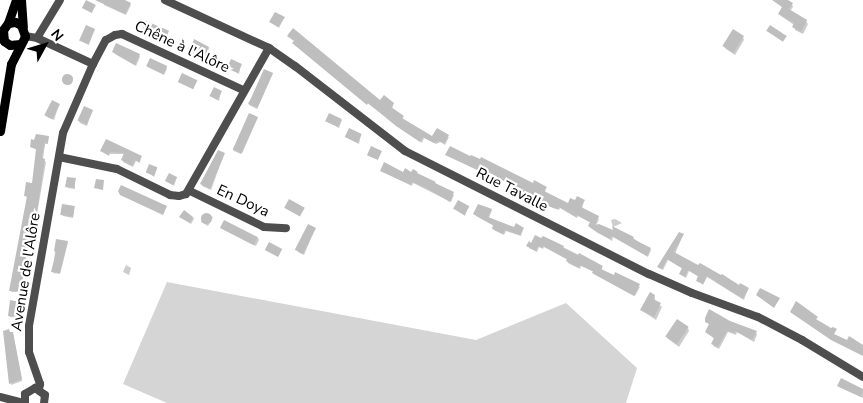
<!DOCTYPE html>
<html>
<head>
<meta charset="utf-8">
<style>
  body { margin:0 }
  #map { position:relative; width:863px; height:403px; overflow:hidden; background:#fff; font-family:"Nunito Sans",sans-serif }
  div>[style] { position:absolute }
  .green>* { inset:0; background:#d5d5d5 }
  .shadow>* { inset:0; background:#0003 }
  .building>* { inset:0; background:#bebebe; transform-origin:0 0 }
  .round { border-radius:50% }
  .minor>* { height:8px; margin:-4px; padding:0 4px; transform-origin:4px; border-radius:4px; background:#4e4e4e }
  .major>* { height:9px; margin:-4.5px; padding:0 4.5px; transform-origin:4.5px; border-radius:4.5px; background:#000 }
  span { translate:-50% -50%; white-space:nowrap; text-align:center; line-height:1.15; -webkit-text-stroke:4.5px #fff; paint-order:stroke }
  .street-label { font-size:15px; color:#000 }
  .north { position:absolute; left:20px; top:20px; width:50px; height:50px; -webkit-text-stroke:4px #fff; paint-order:stroke; rotate:51deg; font-size:14px; font-weight:700; line-height:20px; text-align:center; color:#000 }
  .north::after { content:''; display:block; margin:auto; width:18px; height:22px; background:#000; clip-path:polygon(50% 0,100% 100%,50% 72%,0 100%) }
</style>
</head>
<body>
<div id="map">
  <div class="green">
    <div style="clip-path:polygon(167px 282px,476px 340px,566px 303px,637px 368px,626px 403px,167px 403px,123px 384px)"></div>
  </div>
  <div class="shadow">
    <div style="clip-path:polygon(104px 0,121px 0,131px 5px,126px 15px,104px 5px)"></div>
    <div style="clip-path:polygon(780px 0,786px 0,792px 4px,793px 7px,790px 11px,806px 21px,808px 24px,803px 34px,795px 30px,794px 25px,781px 16px,780px 14px,783px 8px,778px 3px)"></div>
    <div style="clip-path:polygon(284px 18px,279px 28px,271px 22px)"></div>
    <div style="clip-path:polygon(146px 22px,168px 32px,166px 41px,144px 31px)"></div>
    <div style="clip-path:polygon(94px 30px,89px 45px,82px 41px,81px 40px)"></div>
    <div style="clip-path:polygon(743px 37px,744px 40px,735px 55px,726px 49px,724px 46px)"></div>
    <div style="clip-path:polygon(193px 45px,209px 48px,205px 59px,195px 54px,197px 47px)"></div>
    <div style="clip-path:polygon(115px 54px,139px 55px,140px 57px,136px 66px)"></div>
    <div style="clip-path:polygon(241px 65px,239px 74px,228px 68px)"></div>
    <div style="clip-path:polygon(148px 67px,166px 67px,167px 69px,164px 75px)"></div>
    <div style="clip-path:polygon(65px 74px,73px 77px,69px 85px,62px 81px)"></div>
    <div style="clip-path:polygon(272px 74px,257px 109px,249px 105px,248px 103px)"></div>
    <div style="clip-path:polygon(221px 92px,219px 101px,211px 96px)"></div>
    <div style="clip-path:polygon(352px 92px,380px 102px,394px 103px,392px 109px,403px 116px,403px 120px,433px 137px,449px 137px,445px 145px,441px 142px,436px 144px,424px 138px,422px 143px)"></div>
    <div style="clip-path:polygon(59px 105px,54px 120px,47px 117px,46px 115px)"></div>
    <div style="clip-path:polygon(92px 111px,87px 126px,80px 123px,79px 121px)"></div>
    <div style="clip-path:polygon(257px 118px,241px 154px,234px 151px,233px 149px)"></div>
    <div style="clip-path:polygon(342px 120px,339px 128px,327px 121px)"></div>
    <div style="clip-path:polygon(361px 135px,359px 144px,346px 137px)"></div>
    <div style="clip-path:polygon(48px 137px,48px 144px,45px 144px,43px 159px,46px 162px,37px 214px,34px 213px,31px 227px,34px 230px,32px 238px,24px 236px,31px 249px,27px 257px,22px 292px,11px 292px,28px 198px,25px 196px,34px 185px,37px 150px,31px 147px)"></div>
    <div style="clip-path:polygon(106px 141px,141px 157px,140px 163px,136px 161px,133px 167px,123px 162px,125px 154px,110px 154px,109px 156px,103px 152px)"></div>
    <div style="clip-path:polygon(224px 154px,211px 190px,202px 186px,202px 184px)"></div>
    <div style="clip-path:polygon(446px 155px,546px 188px,545px 193px,568px 205px,584px 201px,582px 209px,599px 219px,596px 226px,633px 238px,651px 250px,648px 257px,613px 237px,612px 241px,591px 228px,591px 223px,578px 216px,577px 218px,560px 208px,559px 210px,553px 208px,486px 171px,481px 172px)"></div>
    <div style="clip-path:polygon(157px 168px,154px 177px,147px 172px)"></div>
    <div style="clip-path:polygon(381px 171px,417px 173px,454px 195px,451px 202px,413px 183px,412px 186px)"></div>
    <div style="clip-path:polygon(177px 177px,174px 186px,167px 181px)"></div>
    <div style="clip-path:polygon(75px 179px,75px 189px,68px 188px,67px 187px)"></div>
    <div style="clip-path:polygon(479px 206px,492px 210px,489px 218px,514px 229px,523px 229px,521px 236px,506px 231px,504px 235px,494px 230px,494px 226px,476px 216px)"></div>
    <div style="clip-path:polygon(74px 207px,73px 218px,63px 216px,62px 215px)"></div>
    <div style="clip-path:polygon(468px 207px,465px 216px,455px 209px)"></div>
    <div style="clip-path:polygon(205px 214px,213px 217px,208px 226px,201px 222px)"></div>
    <div style="clip-path:polygon(180px 217px,193px 217px,194px 219px,191px 224px)"></div>
    <div style="clip-path:polygon(615px 219px,622px 223px,613px 227px,611px 220px)"></div>
    <div style="clip-path:polygon(222px 228px,258px 238px,259px 240px,256px 246px)"></div>
    <div style="clip-path:polygon(315px 229px,304px 255px,298px 252px,297px 250px)"></div>
    <div style="clip-path:polygon(683px 235px,675px 254px,739px 287px,748px 289px,744px 300px,707px 277px,703px 285px,698px 281px,699px 277px,689px 271px,686px 278px,680px 274px,683px 269px,668px 260px,663px 270px,659px 268px)"></div>
    <div style="clip-path:polygon(68px 242px,60px 274px,53px 273px,55px 251px)"></div>
    <div style="clip-path:polygon(529px 243px,563px 247px,602px 267px,602px 271px,640px 287px,635px 296px,594px 274px,594px 272px,581px 266px,580px 269px,568px 263px,568px 260px,544px 247px,543px 249px,539px 247px,537px 252px,529px 248px)"></div>
    <div style="clip-path:polygon(126px 265px,131px 268px,129px 275px,123px 272px)"></div>
    <div style="clip-path:polygon(655px 296px,655px 301px,662px 307px,656px 320px,641px 310px)"></div>
    <div style="clip-path:polygon(19px 303px,18px 318px,10px 317px,9px 315px)"></div>
    <div style="clip-path:polygon(706px 321px,756px 332px,757px 335px,754px 342px,737px 332px,736px 335px,728px 332px,719px 349px,713px 346px,715px 339px,706px 332px,710px 325px)"></div>
    <div style="clip-path:polygon(688px 328px,689px 331px,679px 347px,667px 338px)"></div>
    <div style="clip-path:polygon(4px 332px,13px 335px,22px 381px,11px 385px)"></div>
    <div style="clip-path:polygon(842px 380px,863px 390px,863px 398px,839px 387px)"></div>
  </div>
  <div class="building">
    <div style="left:86px;top:0;width:11px;height:9px;rotate:27deg"></div>
    <div style="clip-path:polygon(95px 0,125px 0,131px 3px,125px 14px)"></div>
    <div style="clip-path:polygon(772px 0,788px 0,793px 3px,789px 9px,807px 20px,801px 32px,792px 27px,794px 23px,778px 14px,782px 7px)"></div>
    <div style="clip-path:polygon(275px 12px,285px 17px,278px 27px,269px 22px)"></div>
    <div style="left:146px;top:21px;width:25px;height:9px;rotate:23deg"></div>
    <div style="left:86px;top:25px;width:10px;height:17px;rotate:24deg"></div>
    <div style="left:770px;top:25px;width:20px;height:7px;rotate:33deg"></div>
    <div style="clip-path:polygon(293px 28px,380px 100px,384px 95px,394px 103px,391px 107px,404px 116px,402px 118px,432px 136px,437px 128px,449px 135px,444px 144px,439px 141px,434px 143px,423px 137px,420px 142px,396px 126px,368px 103px,367px 105px,292px 43px,294px 41px,287px 36px)"></div>
    <div style="left:733px;top:29px;width:13px;height:20px;rotate:32deg"></div>
    <div style="clip-path:polygon(194px 39px,209px 47px,204px 58px,193px 53px,196px 46px,192px 45px)"></div>
    <div style="clip-path:polygon(116px 43px,140px 54px,135px 65px,112px 52px)"></div>
    <div style="left:150px;top:58px;width:19px;height:9px;rotate:25deg"></div>
    <div style="left:231px;top:59px;width:12px;height:10px;rotate:24deg"></div>
    <div style="left:264px;top:69px;width:10px;height:38px;rotate:24deg"></div>
    <div style="left:182px;top:73px;width:17px;height:10px;rotate:25deg"></div>
    <div class="round" style="left:61.5px;top:73.5px;width:11px;height:11px"></div>
    <div style="left:214px;top:87px;width:9px;height:10px;rotate:27deg"></div>
    <div style="left:52px;top:100px;width:9px;height:17px;rotate:27deg"></div>
    <div style="left:84px;top:106px;width:10px;height:16px;rotate:24deg"></div>
    <div style="left:249px;top:113px;width:10px;height:40px;rotate:24deg"></div>
    <div style="left:329px;top:113px;width:14px;height:9px;rotate:25deg"></div>
    <div style="left:349px;top:128px;width:14px;height:10px;rotate:25deg"></div>
    <div style="clip-path:polygon(36px 134px,49px 136px,48px 143px,45px 142px,42px 158px,45px 159px,37px 212px,33px 212px,31px 224px,34px 228px,32px 237px,25px 235px,31px 246px,27px 255px,22px 291px,9px 291px,27px 196px,24px 196px,26px 182px,32px 183px,36px 149px,30px 147px,31px 139px,34px 140px)"></div>
    <div style="clip-path:polygon(106px 139px,142px 156px,139px 162px,135px 160px,132px 166px,121px 160px,124px 153px,110px 152px,108px 155px,100px 151px)"></div>
    <div style="left:371px;top:146px;width:12px;height:10px;rotate:24deg"></div>
    <div style="clip-path:polygon(450px 146px,470px 156px,471px 155px,480px 159px,481px 157px,533px 183px,534px 180px,547px 187px,544px 191px,568px 203px,570px 198px,575px 200px,577px 196px,585px 200px,581px 207px,599px 216px,595px 225px,599px 224px,613px 230px,612px 226px,634px 237px,633px 239px,651px 248px,647px 256px,612px 236px,610px 239px,598px 233px,588px 226px,590px 222px,577px 215px,576px 217px,559px 207px,558px 209px,550px 207px,484px 170px,480px 171px,445px 155px)"></div>
    <div style="clip-path:polygon(218px 150px,225px 153px,210px 189px,200px 184px)"></div>
    <div style="clip-path:polygon(384px 162px,403px 172px,405px 168px,411px 172px,413px 169px,418px 172px,417px 173px,436px 182px,435px 183px,454px 192px,450px 202px,426px 188px,412px 182px,411px 185px,380px 171px)"></div>
    <div style="left:149px;top:164px;width:9px;height:9px;rotate:21deg"></div>
    <div style="left:169px;top:173px;width:9px;height:9px;rotate:27deg"></div>
    <div style="clip-path:polygon(67px 177px,76px 178px,74px 188px,65px 187px)"></div>
    <div style="clip-path:polygon(96px 179px,104px 180px,103px 190px,94px 188px)"></div>
    <div style="clip-path:polygon(121px 185px,167px 206px,163px 215px,120px 195px,118px 191px)"></div>
    <div style="left:289px;top:199px;width:18px;height:10px;rotate:29deg"></div>
    <div style="left:458px;top:200px;width:13px;height:10px;rotate:29deg"></div>
    <div style="left:62px;top:204px;width:13px;height:11px;rotate:9deg"></div>
    <div style="clip-path:polygon(478px 204px,492px 209px,488px 217px,514px 227px,516px 223px,524px 228px,520px 235px,505px 230px,503px 234px,492px 229px,493px 225px,473px 214px)"></div>
    <div style="clip-path:polygon(184px 210px,193px 217px,190px 223px,179px 217px)"></div>
    <div class="round" style="left:200.5px;top:212.5px;width:11px;height:11px"></div>
    <div style="left:224px;top:220px;width:38px;height:9px;rotate:27deg"></div>
    <div style="left:308px;top:224px;width:9px;height:29px;rotate:27deg"></div>
    <div style="clip-path:polygon(679px 232px,684px 234px,674px 252px,698px 265px,700px 263px,721px 275px,722px 274px,739px 285px,740px 283px,749px 288px,743px 299px,707px 276px,703px 284px,696px 281px,698px 276px,688px 270px,685px 277px,679px 274px,682px 268px,667px 259px,662px 269px,657px 267px)"></div>
    <div style="clip-path:polygon(535px 235px,541px 238px,543px 236px,564px 246px,563px 248px,578px 255px,579px 253px,603px 266px,601px 269px,614px 275px,615px 272px,640px 284px,634px 296px,592px 273px,593px 271px,580px 265px,579px 268px,571px 264px,566px 261px,567px 259px,543px 246px,542px 248px,538px 246px,536px 251px,526px 246px,529px 241px,531px 243px)"></div>
    <div style="clip-path:polygon(56px 239px,68px 241px,60px 273px,51px 272px,56px 252px,54px 251px)"></div>
    <div style="left:269px;top:242px;width:15px;height:9px;rotate:28deg"></div>
    <div style="clip-path:polygon(760px 288px,780px 298px,774px 308px,756px 295px)"></div>
    <div style="clip-path:polygon(650px 292px,655px 295px,653px 299px,661px 303px,654px 317px,640px 310px)"></div>
    <div style="clip-path:polygon(10px 300px,20px 302px,17px 317px,8px 316px)"></div>
    <div style="clip-path:polygon(796px 301px,818px 317px,816px 319px,831px 328px,833px 327px,837px 329px,834px 334px,847px 340px,849px 336px,863px 345px,863px 356px,831px 340px,790px 312px)"></div>
    <div style="clip-path:polygon(709px 309px,730px 321px,757px 331px,752px 340px,735px 331px,735px 333px,727px 331px,718px 347px,711px 344px,714px 338px,705px 332px,709px 324px,705px 322px,705px 318px)"></div>
    <div style="left:677px;top:319px;width:14px;height:21px;rotate:34deg"></div>
    <div style="clip-path:polygon(9px 329px,10px 332px,13px 332px,22px 379px,9px 384px,3px 331px)"></div>
    <div style="clip-path:polygon(841px 378px,863px 389px,861px 397px,837px 386px)"></div>
  </div>
  <div class="minor">
    <div style="left:165px;top:0;width:115px;rotate:24.8deg"></div>
    <div style="left:269px;top:48px;width:32px;rotate:35deg"></div>
    <div style="left:295px;top:66px;width:139px;rotate:37.7deg"></div>
    <div style="left:405px;top:151px;width:273px;rotate:26.8deg"></div>
    <div style="left:649px;top:274px;width:47px;rotate:23.8deg"></div>
    <div style="left:692px;top:293px;width:70px;rotate:20deg"></div>
    <div style="left:758px;top:317px;width:50px;rotate:27.6deg"></div>
    <div style="left:802px;top:340px;width:71px;rotate:31.2deg"></div>
    <div style="left:25px;top:36px;width:12px;rotate:9deg"></div>
    <div style="left:37px;top:38px;width:62px;rotate:24.9deg"></div>
    <div style="left:93px;top:64px;width:75px;rotate:113.5deg"></div>
    <div style="left:63px;top:133px;width:196px;rotate:100deg"></div>
    <div style="left:29px;top:326px;width:26px;rotate:90deg"></div>
    <div style="left:29px;top:352px;width:34px;rotate:71deg"></div>
    <div style="left:40px;top:384px;width:5px;rotate:101deg"></div>
    <div style="left:37px;top:38px;width:44px;rotate:-58.8deg"></div>
    <div style="left:93px;top:64px;width:27px;rotate:-62deg"></div>
    <div style="left:106px;top:40px;width:10px;rotate:-29deg"></div>
    <div style="left:115px;top:35px;width:7px;rotate:-8deg"></div>
    <div style="left:122px;top:34px;width:133px;rotate:24.8deg"></div>
    <div style="left:59px;top:157px;width:59px;rotate:11.7deg"></div>
    <div style="left:117px;top:169px;width:59px;rotate:26.1deg"></div>
    <div style="left:170px;top:195px;width:9px;rotate:6deg"></div>
    <div style="left:179px;top:196px;width:7px;rotate:-16deg"></div>
    <div style="left:186px;top:194px;width:168px;rotate:-60.4deg"></div>
    <div style="left:190px;top:191px;width:82px;rotate:25.9deg"></div>
    <div style="left:264px;top:227px;width:22px;rotate:3deg"></div>
    <div style="left:0;top:397px;width:25px;rotate:14deg"></div>
    <div style="left:25px;top:403px;width:9px;rotate:-90deg"></div>
    <div style="left:25px;top:394px;width:12px;rotate:-31deg"></div>
    <div style="left:35px;top:388px;width:12px;rotate:35deg"></div>
    <div style="left:45px;top:395px;width:8px;rotate:97deg"></div>
  </div>
  <div class="major">
    <div style="left:21px;top:0;width:27px;rotate:86deg"></div>
    <div style="left:8px;top:23px;width:24px;rotate:-71deg"></div>
    <div style="left:0;top:131px;width:68px;rotate:-80.7deg"></div>
    <div style="left:11px;top:64px;width:31px;rotate:-63deg"></div>
    <div style="left:25px;top:36px;width:12px;rotate:-110deg"></div>
    <div style="left:21px;top:25px;width:7px;rotate:-153deg"></div>
    <div style="left:15px;top:22px;width:7px;rotate:172deg"></div>
    <div style="left:8px;top:23px;width:9px;rotate:126deg"></div>
    <div style="left:3px;top:30px;width:11px;rotate:85deg"></div>
    <div style="left:4px;top:41px;width:7px;rotate:34deg"></div>
    <div style="left:10px;top:45px;width:10px;rotate:-6deg"></div>
  </div>
  <div class="street-label">
    <span style="left:182px;top:47px;rotate:25deg">Chêne à l'Alôre</span>
    <span style="left:512px;top:190px;rotate:27deg">Rue Tavalle</span>
    <span style="left:243px;top:201px;rotate:25deg">En Doya</span>
    <span style="left:26px;top:272px;rotate:-81deg">Avenue de l'Alôre</span>
  </div>
  <div class="north">N</div>
</div>
</body>
</html>
